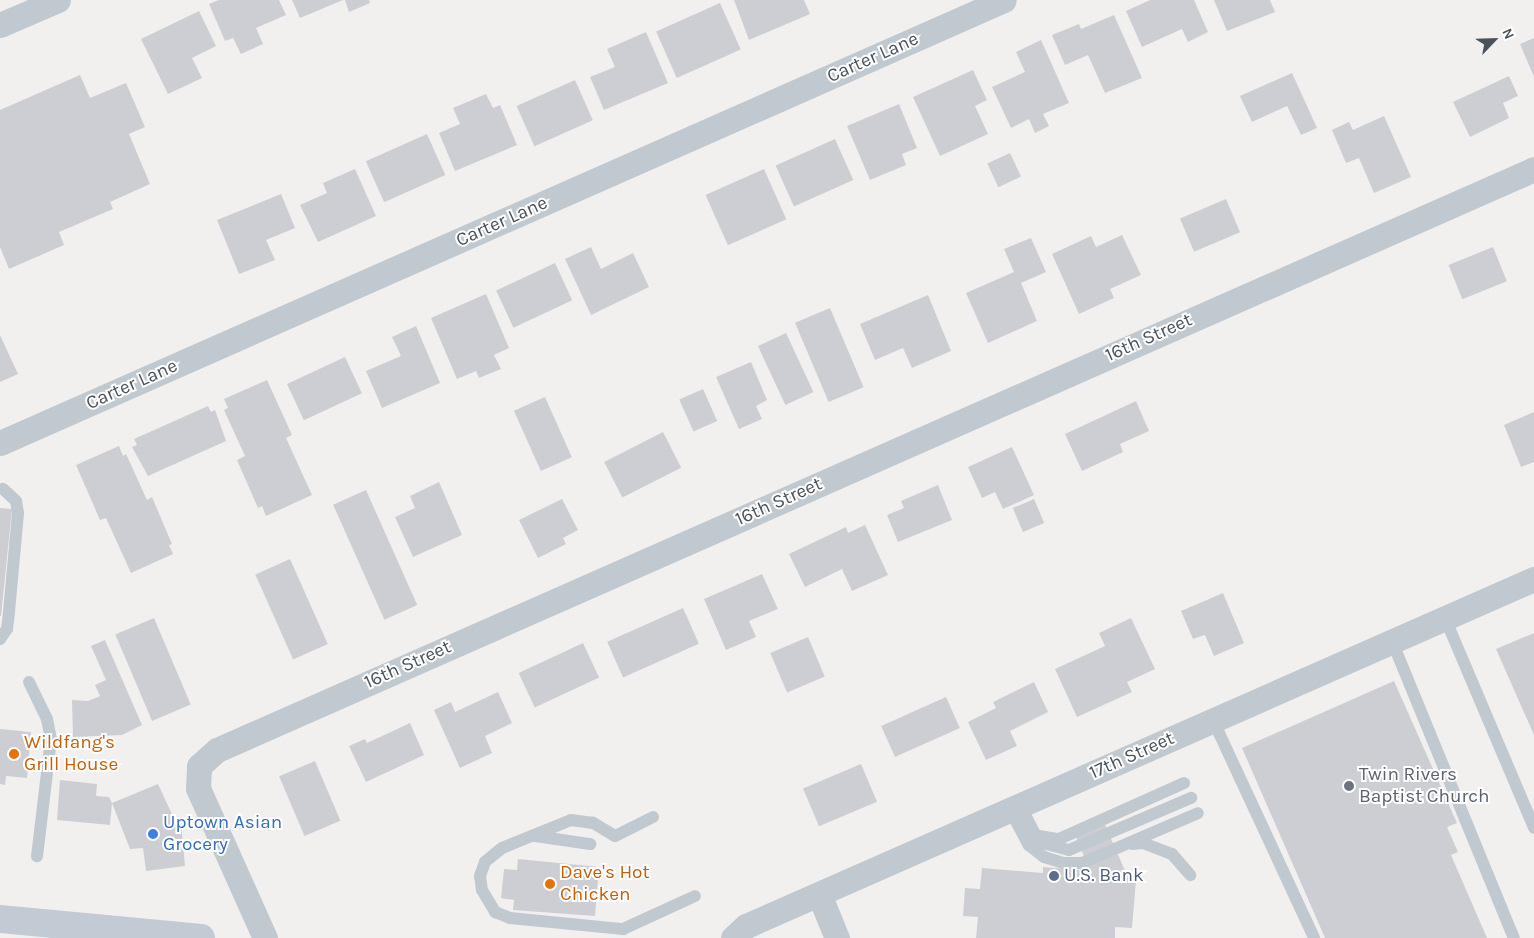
<!DOCTYPE html>
<html>
<head>
<meta charset="utf-8">
<style>
  body { margin:0 }
  #map { position:relative; width:1534px; height:938px; overflow:hidden; background:#f2f0ef; font-family:Karla,sans-serif }
  div>[style] { position:absolute }
  .building>* { inset:0; background:#cdced3; transform-origin:0 0 }
  .lane>* { height:12px; margin:-6px; padding:0 6px; transform-origin:6px; border-radius:6px; background:#c1c9d0 }
  .street>* { height:25px; margin:-12.5px; padding:0 12.5px; transform-origin:12.5px; border-radius:12.5px; background:#c1c9d0 }
  .secondary>* { height:28px; margin:-14px; padding:0 14px; transform-origin:14px; border-radius:14px; background:#c2cad4 }
  .dots>* { width:14px; height:14px; translate:-50% -50%; box-sizing:border-box; border:2px solid #fff; border-radius:50% }
  span { translate:-50% -50%; white-space:nowrap; text-align:center; line-height:1.15; -webkit-text-stroke:4px #fff; paint-order:stroke }
  .street-label { font-size:19px; color:#49525b }
  .food-label { font-size:19px; color:#c56008 }
  .left { translate:0 -50%; text-align:left }
  .worship-label { font-size:19px; color:#5b616d }
  .shop-label { font-size:19px; color:#366cbe }
  .service-label { font-size:19px; color:#4e5e75 }
  .north { position:absolute; left:1469px; top:15px; width:50px; height:50px; -webkit-text-stroke:4px #fff; paint-order:stroke; rotate:66deg; font-size:14px; font-weight:700; line-height:20px; text-align:center; color:#49525b }
  .north::after { content:''; display:block; margin:auto; width:18px; height:22px; background:#49525b; clip-path:polygon(50% 0,100% 100%,50% 72%,0 100%) }
</style>
</head>
<body>
<div id="map">
  <div class="building">
    <div style="clip-path:polygon(219px 0,279px 0,286px 15px,256px 28px,263px 44px,241px 54px,233px 38px,225px 41px,209px 4px)"></div>
    <div style="clip-path:polygon(292px 0,343px 0,300px 18px)"></div>
    <div style="clip-path:polygon(345px 0,369px 0,370px 3px,349px 12px)"></div>
    <div style="clip-path:polygon(734px 0,804px 0,810px 14px,749px 40px)"></div>
    <div style="clip-path:polygon(1150px 0,1194px 0,1208px 32px,1188px 42px,1182px 29px,1142px 47px,1126px 11px)"></div>
    <div style="clip-path:polygon(1214px 0,1270px 0,1275px 12px,1227px 31px)"></div>
    <div style="left:720px;top:3px;width:51px;height:70px;rotate:66deg"></div>
    <div style="clip-path:polygon(199px 11px,216px 46px,192px 58px,202px 78px,168px 94px,141px 39px)"></div>
    <div style="clip-path:polygon(1114px 15px,1142px 78px,1105px 93px,1088px 55px,1065px 65px,1052px 35px,1079px 24px,1081px 29px)"></div>
    <div style="clip-path:polygon(646px 32px,668px 83px,604px 110px,590px 77px,615px 67px,607px 49px)"></div>
    <div style="clip-path:polygon(1534px 38px,1534px 77px,1520px 44px)"></div>
    <div style="clip-path:polygon(1041px 40px,1069px 103px,1043px 114px,1049px 126px,1035px 133px,1029px 119px,1011px 128px,992px 87px,1025px 72px,1016px 52px)"></div>
    <div style="clip-path:polygon(973px 70px,987px 100px,975px 106px,988px 134px,940px 156px,913px 97px)"></div>
    <div style="clip-path:polygon(1292px 73px,1317px 128px,1301px 135px,1287px 106px,1252px 122px,1240px 96px)"></div>
    <div style="clip-path:polygon(80px 75px,90px 98px,126px 83px,145px 127px,129px 134px,150px 184px,110px 202px,113px 209px,59px 232px,64px 245px,9px 269px,0 247px,0 110px)"></div>
    <div style="clip-path:polygon(1509px 76px,1518px 96px,1503px 103px,1509px 118px,1470px 137px,1453px 102px)"></div>
    <div style="left:575px;top:80px;width:44px;height:64px;rotate:66deg"></div>
    <div style="clip-path:polygon(486px 94px,493px 108px,500px 105px,517px 145px,455px 171px,439px 133px,460px 124px,453px 108px)"></div>
    <div style="clip-path:polygon(899px 104px,917px 148px,902px 154px,906px 165px,870px 180px,847px 126px)"></div>
    <div style="clip-path:polygon(1384px 116px,1411px 177px,1374px 193px,1359px 158px,1346px 163px,1332px 130px,1349px 122px,1353px 130px)"></div>
    <div style="left:427px;top:134px;width:45px;height:67px;rotate:66deg"></div>
    <div style="left:835px;top:139px;width:45px;height:65px;rotate:66deg"></div>
    <div style="left:1010px;top:153px;width:26px;height:25px;rotate:65deg"></div>
    <div style="clip-path:polygon(355px 169px,376px 216px,318px 242px,300px 205px,327px 193px,323px 183px)"></div>
    <div style="left:764px;top:169px;width:55px;height:64px;rotate:66deg"></div>
    <div style="clip-path:polygon(281px 194px,295px 228px,266px 240px,275px 260px,239px 274px,217px 220px)"></div>
    <div style="left:1226px;top:199px;width:36px;height:50px;rotate:67deg"></div>
    <div style="clip-path:polygon(1122px 235px,1141px 275px,1110px 289px,1114px 298px,1079px 314px,1052px 254px,1091px 236px,1096px 247px)"></div>
    <div style="clip-path:polygon(1031px 238px,1046px 272px,1021px 283px,1037px 321px,988px 343px,966px 293px,1014px 272px,1004px 249px)"></div>
    <div style="clip-path:polygon(591px 247px,601px 269px,633px 253px,649px 287px,591px 315px,565px 259px)"></div>
    <div style="left:1493px;top:247px;width:37px;height:48px;rotate:68deg"></div>
    <div style="left:555px;top:263px;width:41px;height:65px;rotate:65deg"></div>
    <div style="clip-path:polygon(486px 294px,509px 348px,494px 355px,501px 369px,479px 378px,476px 371px,457px 379px,431px 318px)"></div>
    <div style="clip-path:polygon(928px 295px,951px 351px,912px 368px,903px 348px,875px 360px,860px 324px)"></div>
    <div style="left:830px;top:308px;width:86px;height:38px;rotate:67deg"></div>
    <div style="clip-path:polygon(416px 326px,440px 383px,382px 408px,366px 371px,401px 356px,392px 337px)"></div>
    <div style="left:786px;top:333px;width:65px;height:31px;rotate:65deg"></div>
    <div style="clip-path:polygon(0 335px,18px 374px,0 382px)"></div>
    <div style="left:345px;top:357px;width:40px;height:64px;rotate:65deg"></div>
    <div style="clip-path:polygon(751px 362px,767px 400px,756px 406px,762px 419px,739px 429px,716px 377px)"></div>
    <div style="clip-path:polygon(267px 380px,292px 435px,286px 438px,312px 495px,266px 516px,262px 506px,258px 508px,237px 460px,245px 456px,224px 410px,228px 408px,224px 399px)"></div>
    <div style="left:703px;top:389px;width:35px;height:26px;rotate:66deg"></div>
    <div style="left:545px;top:397px;width:66px;height:34px;rotate:66deg"></div>
    <div style="clip-path:polygon(1136px 401px,1149px 431px,1120px 444px,1123px 452px,1082px 471px,1065px 434px)"></div>
    <div style="clip-path:polygon(208px 406px,211px 412px,215px 410px,226px 441px,148px 476px,132px 447px,137px 445px,134px 439px)"></div>
    <div style="clip-path:polygon(1534px 412px,1534px 462px,1521px 467px,1504px 425px)"></div>
    <div style="left:663px;top:432px;width:40px;height:66px;rotate:63deg"></div>
    <div style="clip-path:polygon(119px 446px,123px 456px,126px 454px,147px 500px,152px 497px,172px 544px,169px 545px,173px 554px,131px 573px,106px 518px,100px 520px,76px 465px)"></div>
    <div style="clip-path:polygon(1012px 447px,1034px 495px,1003px 509px,995px 492px,982px 498px,968px 467px)"></div>
    <div style="clip-path:polygon(439px 482px,462px 535px,413px 557px,395px 517px,415px 508px,410px 496px)"></div>
    <div style="clip-path:polygon(938px 485px,952px 520px,898px 542px,887px 515px,904px 508px,901px 501px)"></div>
    <div style="left:366px;top:490px;width:126px;height:36px;rotate:66deg"></div>
    <div style="clip-path:polygon(562px 499px,578px 530px,563px 538px,566px 544px,538px 558px,519px 520px)"></div>
    <div style="left:1034px;top:499px;width:26px;height:23px;rotate:67deg"></div>
    <div style="clip-path:polygon(0 508px,12px 509px,1px 616px,0 616px)"></div>
    <div style="clip-path:polygon(865px 525px,888px 575px,852px 591px,842px 569px,805px 587px,789px 554px,846px 527px,848px 533px)"></div>
    <div style="left:290px;top:559px;width:93px;height:38px;rotate:66deg"></div>
    <div style="clip-path:polygon(762px 574px,778px 609px,749px 621px,756px 637px,726px 650px,704px 599px)"></div>
    <div style="clip-path:polygon(1223px 593px,1244px 643px,1214px 656px,1205px 635px,1193px 639px,1181px 611px)"></div>
    <div style="left:683px;top:608px;width:39px;height:83px;rotate:66deg"></div>
    <div style="left:154px;top:618px;width:94px;height:42px;rotate:67deg"></div>
    <div style="clip-path:polygon(1131px 618px,1155px 669px,1127px 682px,1132px 692px,1077px 717px,1055px 669px,1105px 646px,1099px 633px)"></div>
    <div style="clip-path:polygon(1534px 633px,1534px 735px,1496px 649px)"></div>
    <div style="left:808px;top:637px;width:43px;height:41px;rotate:67deg"></div>
    <div style="clip-path:polygon(105px 640px,142px 725px,122px 735px,73px 737px,72px 700px,88px 701px,100px 696px,95px 685px,106px 680px,91px 646px)"></div>
    <div style="left:583px;top:643px;width:38px;height:71px;rotate:65deg"></div>
    <div style="clip-path:polygon(1394px 681px,1457px 823px,1447px 827px,1458px 852px,1451px 855px,1487px 938px,1325px 938px,1242px 748px)"></div>
    <div style="clip-path:polygon(1034px 682px,1048px 712px,1010px 731px,1017px 746px,986px 760px,968px 722px,996px 708px,993px 702px)"></div>
    <div style="clip-path:polygon(498px 692px,512px 723px,485px 736px,492px 753px,460px 768px,434px 710px,451px 702px,455px 712px)"></div>
    <div style="left:946px;top:697px;width:34px;height:71px;rotate:66deg"></div>
    <div style="clip-path:polygon(410px 723px,424px 755px,366px 782px,349px 746px,365px 739px,367px 743px)"></div>
    <div style="clip-path:polygon(0 729px,31px 732px,27px 778px,6px 776px,5px 785px,0 784px)"></div>
    <div style="left:315px;top:761px;width:65px;height:39px;rotate:67deg"></div>
    <div style="left:861px;top:764px;width:41px;height:63px;rotate:67deg"></div>
    <div style="clip-path:polygon(60px 780px,97px 784px,96px 796px,109px 797px,112px 803px,110px 825px,57px 820px)"></div>
    <div style="clip-path:polygon(158px 784px,177px 825px,181px 824px,185px 866px,146px 871px,143px 848px,130px 849px,112px 803px)"></div>
    <div style="clip-path:polygon(1103px 820px,1129px 880px,1136px 880px,1132px 928px,1115px 927px,1115px 938px,976px 938px,978px 917px,963px 916px,965px 888px,980px 889px,982px 868px,1043px 873px,1043px 867px,1090px 871px,1074px 832px)"></div>
    <div style="clip-path:polygon(518px 859px,599px 867px,595px 916px,513px 910px,514px 900px,501px 898px,504px 869px,517px 870px)"></div>
  </div>
  <div class="lane">
    <div style="left:1445px;top:618px;width:228px;rotate:67deg"></div>
    <div style="left:0;top:639px;width:12px;rotate:-55deg"></div>
    <div style="left:7px;top:629px;width:17px;rotate:-83deg"></div>
    <div style="left:9px;top:612px;width:99px;rotate:-84.8deg"></div>
    <div style="left:18px;top:513px;width:12px;rotate:-99deg"></div>
    <div style="left:16px;top:501px;width:18px;rotate:-137deg"></div>
    <div style="left:1392px;top:641px;width:321px;rotate:67.7deg"></div>
    <div style="left:29px;top:682px;width:41px;rotate:64.1deg"></div>
    <div style="left:47px;top:719px;width:20px;rotate:79deg"></div>
    <div style="left:51px;top:739px;width:118px;rotate:96.8deg"></div>
    <div style="left:1213px;top:720px;width:240px;rotate:65.1deg"></div>
    <div style="left:1020px;top:805px;width:42px;rotate:62.8deg"></div>
    <div style="left:1039px;top:842px;width:31px;rotate:15deg"></div>
    <div style="left:1069px;top:850px;width:133px;rotate:-23.1deg"></div>
    <div style="left:1010px;top:810px;width:40px;rotate:62deg"></div>
    <div style="left:1029px;top:845px;width:19px;rotate:39deg"></div>
    <div style="left:1044px;top:857px;width:21px;rotate:17deg"></div>
    <div style="left:1064px;top:863px;width:18px"></div>
    <div style="left:1082px;top:863px;width:126px;rotate:-23.3deg"></div>
    <div style="left:653px;top:817px;width:42px;rotate:153.4deg"></div>
    <div style="left:615px;top:836px;width:26px;rotate:-149deg"></div>
    <div style="left:593px;top:823px;width:22px;rotate:-172deg"></div>
    <div style="left:571px;top:820px;width:74px;rotate:157.9deg"></div>
    <div style="left:502px;top:848px;width:22px;rotate:141deg"></div>
    <div style="left:485px;top:862px;width:15px;rotate:110deg"></div>
    <div style="left:480px;top:876px;width:14px;rotate:82deg"></div>
    <div style="left:482px;top:890px;width:26px;rotate:59deg"></div>
    <div style="left:495px;top:912px;width:16px;rotate:22deg"></div>
    <div style="left:510px;top:918px;width:114px;rotate:5.6deg"></div>
    <div style="left:623px;top:929px;width:79px;rotate:-24.6deg"></div>
    <div style="left:535px;top:836px;width:56px;rotate:8.3deg"></div>
    <div style="left:1039px;top:836px;width:20px;rotate:9deg"></div>
    <div style="left:1059px;top:839px;width:137px;rotate:-24.1deg"></div>
    <div style="left:1132px;top:844px;width:11px;rotate:-5deg"></div>
    <div style="left:1143px;top:843px;width:31px;rotate:21deg"></div>
    <div style="left:1172px;top:854px;width:28px;rotate:49deg"></div>
  </div>
  <div class="street">
    <div style="left:0;top:25px;width:63px;rotate:-23.3deg"></div>
    <div style="left:0;top:443px;width:1097px;rotate:-23.81deg"></div>
    <div style="left:819px;top:894px;width:48px;rotate:67.8deg"></div>
    <div style="left:265px;top:938px;width:164px;rotate:-114.1deg"></div>
    <div style="left:198px;top:788px;width:22px;rotate:-87deg"></div>
    <div style="left:199px;top:766px;width:24px;rotate:-42deg"></div>
    <div style="left:217px;top:750px;width:1439px;rotate:-23.8deg"></div>
    <div style="left:733px;top:938px;width:18px;rotate:-43deg"></div>
    <div style="left:746px;top:926px;width:861px;rotate:-23.77deg"></div>
  </div>
  <div class="secondary">
    <div style="left:0;top:919px;width:202px;rotate:5.4deg"></div>
  </div>
  <div class="dots">
    <div style="left:14px;top:754px;background:#e8710a"></div>
    <div style="left:1349px;top:786px;background:#6b7280"></div>
    <div style="left:153px;top:834px;background:#3f7fe0"></div>
    <div style="left:1054px;top:876px;background:#5c6f8a"></div>
    <div style="left:550px;top:884px;background:#e8710a"></div>
  </div>
  <div class="street-label">
    <span style="left:873px;top:58px;rotate:-24deg">Carter Lane</span>
    <span style="left:502px;top:222px;rotate:-24deg">Carter Lane</span>
    <span style="left:1149px;top:338px;rotate:-24deg">16th Street</span>
    <span style="left:132px;top:385px;rotate:-24deg">Carter Lane</span>
    <span style="left:779px;top:502px;rotate:-24deg">16th Street</span>
    <span style="left:408px;top:665px;rotate:-24deg">16th Street</span>
    <span style="left:1132px;top:756px;rotate:-24deg">17th Street</span>
  </div>
  <div class="food-label">
    <span class="left" style="left:24px;top:754px">Wildfang's<br>Grill House</span>
    <span class="left" style="left:560px;top:884px">Dave's Hot<br>Chicken</span>
  </div>
  <div class="worship-label">
    <span class="left" style="left:1359px;top:786px">Twin Rivers<br>Baptist Church</span>
  </div>
  <div class="shop-label">
    <span class="left" style="left:163px;top:834px">Uptown Asian<br>Grocery</span>
  </div>
  <div class="service-label">
    <span class="left" style="left:1064px;top:876px">U.S. Bank</span>
  </div>
  <div class="north">N</div>
</div>
</body>
</html>
